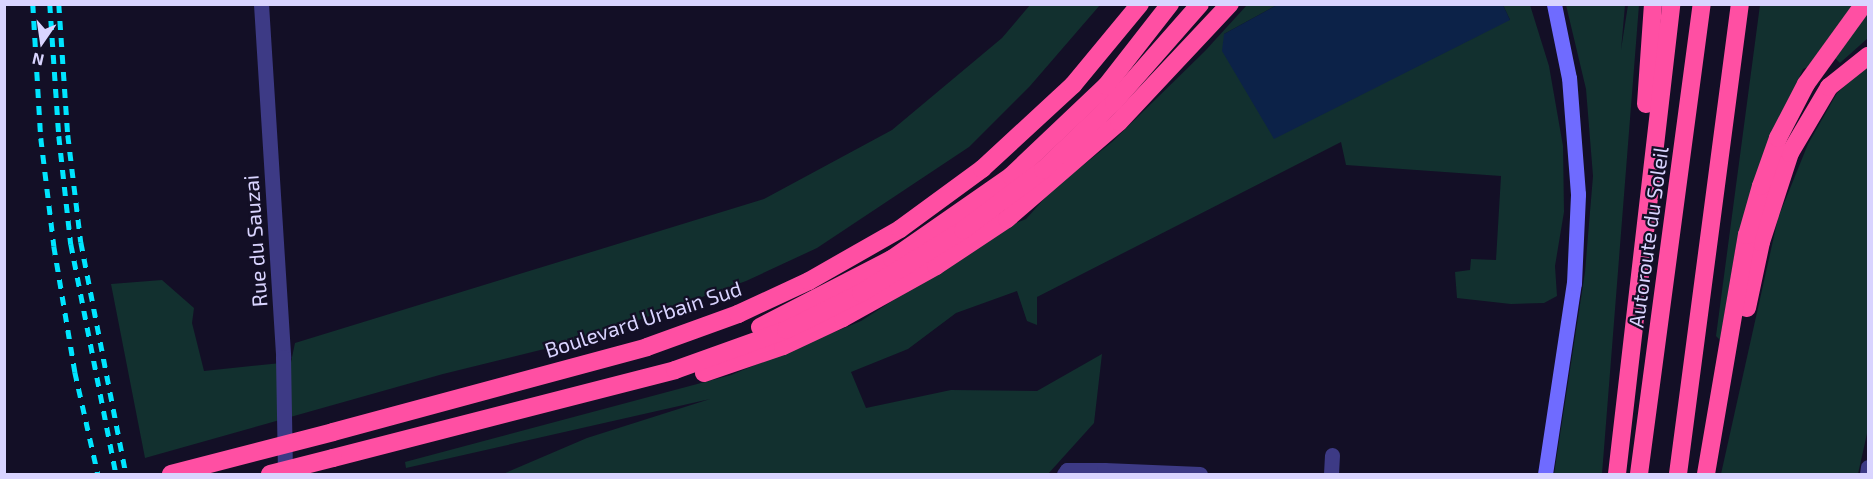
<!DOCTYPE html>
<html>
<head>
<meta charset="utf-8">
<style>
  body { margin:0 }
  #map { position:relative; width:1873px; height:479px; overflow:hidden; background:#130f26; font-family:"Exo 2",sans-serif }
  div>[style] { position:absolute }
  .green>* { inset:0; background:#12302f }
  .water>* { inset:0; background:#0c2248 }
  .street>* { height:15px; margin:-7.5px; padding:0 7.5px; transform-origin:7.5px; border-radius:7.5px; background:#3d3a85 }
  .secondary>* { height:15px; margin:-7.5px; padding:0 7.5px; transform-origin:7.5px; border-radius:7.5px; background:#6f6bff }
  .highway>* { height:18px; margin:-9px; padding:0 9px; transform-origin:9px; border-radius:9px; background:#ff4fa3 }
  .rail>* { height:4.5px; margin-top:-2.25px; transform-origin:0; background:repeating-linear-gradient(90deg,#00e5ff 0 9px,transparent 0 17px) }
  .highway-bridge>* { height:18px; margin:-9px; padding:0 9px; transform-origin:9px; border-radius:9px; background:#ff4fa3 }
  span { translate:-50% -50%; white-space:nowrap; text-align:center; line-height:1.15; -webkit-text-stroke:4.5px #130f26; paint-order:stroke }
  .street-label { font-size:21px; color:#d9d4ff }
  .frame { position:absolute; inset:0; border:6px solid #d9d4ff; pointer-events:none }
  .north { position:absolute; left:12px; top:12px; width:60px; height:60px; -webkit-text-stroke:4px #130f26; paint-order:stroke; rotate:193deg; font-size:16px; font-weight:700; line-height:24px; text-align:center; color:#d9d4ff }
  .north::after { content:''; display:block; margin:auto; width:21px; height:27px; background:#d9d4ff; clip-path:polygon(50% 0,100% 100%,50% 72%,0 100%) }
</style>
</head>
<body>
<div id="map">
  <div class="green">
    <div style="clip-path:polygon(1030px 5px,1100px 5px,1030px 86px,969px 147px,817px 248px,746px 281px,589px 338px,443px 374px,145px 458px,111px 284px,162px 280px,194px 308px,192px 323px,204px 371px,291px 362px,295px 343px,764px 199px,892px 130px,1002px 38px)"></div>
    <div style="clip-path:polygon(1247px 5px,1277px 5px,1224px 34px,1510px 20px,1503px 5px,1530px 5px,1549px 66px,1563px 146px,1564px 212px,1555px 266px,1557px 296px,1544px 303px,1511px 304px,1457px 298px,1455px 272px,1470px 270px,1471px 259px,1496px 260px,1501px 176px,1346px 165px,1341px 142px,1037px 297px,1037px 325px,1027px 321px,1017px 291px,956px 313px,908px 349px,851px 372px,866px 408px,951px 390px,1037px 391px,1102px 354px,1094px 423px,1048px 474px,503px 474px,587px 438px,710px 399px,406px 468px,405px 462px,731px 375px,861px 321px,1009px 226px,1026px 219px,1052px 190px,1112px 142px,1205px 51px)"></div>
    <div style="clip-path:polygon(1566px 5px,1625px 5px,1621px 50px,1628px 5px,1639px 5px,1602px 474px,1554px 474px,1585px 272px,1593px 176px,1586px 89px)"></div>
    <div style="clip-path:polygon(1760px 5px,1868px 5px,1868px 38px,1840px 63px,1835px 58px,1803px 69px,1754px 180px,1737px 240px,1720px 340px,1716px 336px)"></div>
    <div style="clip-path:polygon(1868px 65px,1868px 429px,1858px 474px,1721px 474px,1778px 218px,1808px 144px,1837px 93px)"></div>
  </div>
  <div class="water">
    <div style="clip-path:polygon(1277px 5px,1503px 5px,1510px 20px,1274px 139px,1222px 51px,1224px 34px)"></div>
  </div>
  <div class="street">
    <div style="left:261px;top:4px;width:354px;rotate:86.4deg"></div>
    <div style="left:283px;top:357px;width:117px;rotate:89deg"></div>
    <div style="left:1064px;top:474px;width:5px;rotate:-53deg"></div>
    <div style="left:1067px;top:470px;width:37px"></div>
    <div style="left:1104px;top:470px;width:96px;rotate:2.4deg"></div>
    <div style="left:1331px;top:474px;width:19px;rotate:-87deg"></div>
    <div style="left:1867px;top:474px;width:7px;rotate:-82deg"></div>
  </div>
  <div class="secondary">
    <div style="left:1545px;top:474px;width:193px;rotate:-81.4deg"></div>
    <div style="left:1574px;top:283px;width:89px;rotate:-87.4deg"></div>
    <div style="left:1578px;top:194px;width:116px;rotate:-94.4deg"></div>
    <div style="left:1569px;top:78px;width:76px;rotate:-101.5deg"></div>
  </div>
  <div class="highway">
    <div style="left:1646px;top:104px;width:100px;rotate:-86deg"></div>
    <div style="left:1747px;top:308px;width:67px;rotate:-78deg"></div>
    <div style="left:1761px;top:242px;width:94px;rotate:-72deg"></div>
    <div style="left:1790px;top:153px;width:77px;rotate:-59.4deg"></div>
    <div style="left:1829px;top:87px;width:50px;rotate:-38.5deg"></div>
    <div style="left:760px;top:327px;width:148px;rotate:-27.3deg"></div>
    <div style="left:892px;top:259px;width:145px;rotate:-34.9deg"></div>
    <div style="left:1011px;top:176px;width:131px;rotate:-43.5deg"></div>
    <div style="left:1106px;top:86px;width:104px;rotate:-52deg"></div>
    <div style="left:704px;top:373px;width:83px;rotate:-18.9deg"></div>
    <div style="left:783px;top:346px;width:66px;rotate:-25deg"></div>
    <div style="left:843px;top:318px;width:107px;rotate:-29.2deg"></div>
    <div style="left:936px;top:266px;width:85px;rotate:-33.5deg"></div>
    <div style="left:1007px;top:219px;width:148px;rotate:-40.9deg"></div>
    <div style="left:1119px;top:122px;width:162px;rotate:-46.8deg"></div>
    <div style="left:333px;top:432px;width:325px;rotate:-15.1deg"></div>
    <div style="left:647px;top:347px;width:97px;rotate:-19.9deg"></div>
    <div style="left:738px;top:314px;width:78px;rotate:-24.9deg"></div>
    <div style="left:809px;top:281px;width:105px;rotate:-29.7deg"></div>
    <div style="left:900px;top:229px;width:102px;rotate:-36.2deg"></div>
    <div style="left:982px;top:169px;width:124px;rotate:-42.7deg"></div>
    <div style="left:1073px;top:85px;width:105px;rotate:-50.4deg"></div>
    <div style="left:333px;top:458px;width:353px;rotate:-14.4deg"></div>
    <div style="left:675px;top:370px;width:118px;rotate:-19.8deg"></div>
    <div style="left:786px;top:330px;width:84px;rotate:-26.3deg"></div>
    <div style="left:861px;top:293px;width:120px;rotate:-31.7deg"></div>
    <div style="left:963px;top:230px;width:100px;rotate:-36.9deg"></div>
    <div style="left:1043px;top:170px;width:98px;rotate:-43.8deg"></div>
    <div style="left:1114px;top:102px;width:130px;rotate:-48.7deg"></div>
    <div style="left:1617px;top:474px;width:473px;rotate:-83.4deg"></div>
    <div style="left:1639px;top:474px;width:474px;rotate:-82.4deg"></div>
    <div style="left:1678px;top:474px;width:474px;rotate:-82.5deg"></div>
    <div style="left:1706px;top:474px;width:242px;rotate:-80.3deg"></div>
    <div style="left:1747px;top:235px;width:51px;rotate:-74.1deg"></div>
    <div style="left:1761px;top:186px;width:51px;rotate:-70.5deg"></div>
    <div style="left:1778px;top:138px;width:61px;rotate:-62.6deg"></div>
    <div style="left:1806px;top:84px;width:99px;rotate:-54.1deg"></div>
  </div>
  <div class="rail">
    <div style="left:33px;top:4px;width:134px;rotate:86.6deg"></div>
    <div style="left:41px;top:138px;width:109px;rotate:83.1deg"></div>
    <div style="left:54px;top:246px;width:128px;rotate:80.5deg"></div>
    <div style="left:75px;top:372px;width:105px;rotate:77.3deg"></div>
    <div style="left:50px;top:4px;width:132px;rotate:86.1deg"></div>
    <div style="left:59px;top:136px;width:109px;rotate:83.7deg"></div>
    <div style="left:71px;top:244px;width:234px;rotate:78.9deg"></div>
    <div style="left:59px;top:4px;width:131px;rotate:86.1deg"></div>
    <div style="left:68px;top:135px;width:108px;rotate:83.1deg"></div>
    <div style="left:81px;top:242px;width:236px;rotate:79deg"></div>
  </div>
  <div class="highway-bridge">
    <div style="left:171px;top:474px;width:167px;rotate:-14.5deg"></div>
    <div style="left:270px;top:474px;width:65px;rotate:-14.3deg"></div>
  </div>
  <div class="street-label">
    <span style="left:1648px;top:237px;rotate:-82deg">Autoroute du Soleil</span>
    <span style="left:255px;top:241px;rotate:-94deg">Rue du Sauzai</span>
    <span style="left:643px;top:319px;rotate:-18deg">Boulevard Urbain Sud</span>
  </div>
  <div class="frame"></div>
  <div class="north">N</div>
</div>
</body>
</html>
